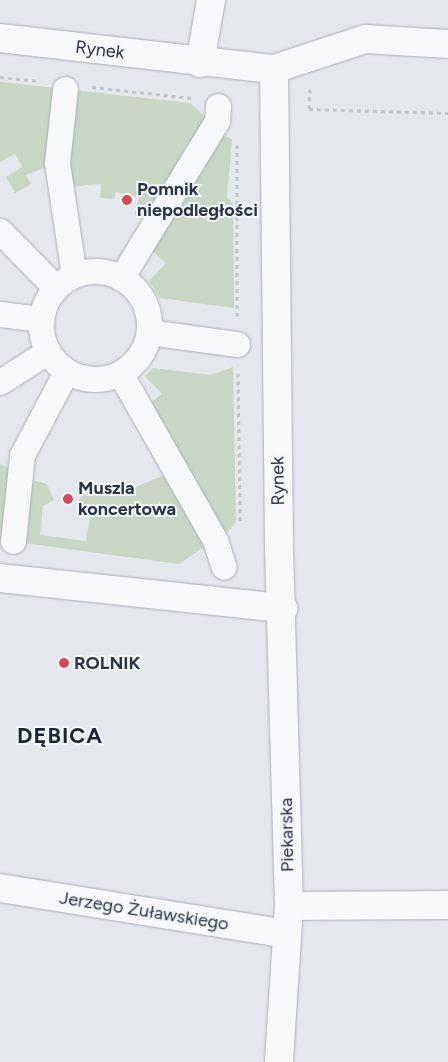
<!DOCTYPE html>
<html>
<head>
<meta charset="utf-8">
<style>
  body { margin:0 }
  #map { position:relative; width:448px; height:1062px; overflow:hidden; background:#e4e7ec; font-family:Figtree,sans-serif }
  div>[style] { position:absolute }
  .green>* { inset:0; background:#c9d6c5 }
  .path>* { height:3px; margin-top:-1.5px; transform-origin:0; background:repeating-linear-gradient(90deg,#c2c5cb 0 4px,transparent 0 8px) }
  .roads { filter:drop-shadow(0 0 1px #a9aeb7) drop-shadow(0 0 1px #a9aeb7) }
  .pedestrian>* { height:25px; margin:-12.5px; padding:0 12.5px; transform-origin:12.5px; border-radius:12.5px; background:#f7f8fa }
  .pedestrian>.ring { margin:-12.5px; padding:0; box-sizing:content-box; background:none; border:25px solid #f7f8fa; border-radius:50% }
  .minor>* { height:28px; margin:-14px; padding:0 14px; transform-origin:14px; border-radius:14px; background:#f7f8fa }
  .dots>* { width:14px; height:14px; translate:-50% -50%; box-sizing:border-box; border:2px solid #f4f6f9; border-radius:50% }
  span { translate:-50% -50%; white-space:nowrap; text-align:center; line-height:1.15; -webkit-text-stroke:4px #f4f6f9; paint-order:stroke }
  .street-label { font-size:18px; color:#2b3445 }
  .poi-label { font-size:18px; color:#2b3445; font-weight:700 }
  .left { translate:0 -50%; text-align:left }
  .district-label { font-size:22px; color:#1d2536; font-weight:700; letter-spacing:1px }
</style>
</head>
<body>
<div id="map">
  <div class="green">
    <div style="clip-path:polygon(0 82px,57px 88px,49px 166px,26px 175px,31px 184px,15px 193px,6px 177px,22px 167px,15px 154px,0 162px)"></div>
    <div style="clip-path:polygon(73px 90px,190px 103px,208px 119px,184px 149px,188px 151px,146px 221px,135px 214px,139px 197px,116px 192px,114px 199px,100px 198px,101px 184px,67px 187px)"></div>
    <div style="clip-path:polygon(220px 134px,232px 139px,227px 197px,233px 204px,234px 308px,160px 298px,149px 281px,166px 263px,149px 248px)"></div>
    <div style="clip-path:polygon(233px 367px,236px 523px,222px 537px,205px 507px,210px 503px,203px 494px,199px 496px,147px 405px,162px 394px,145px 376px,153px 368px,211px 375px)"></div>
    <div style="clip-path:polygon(0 464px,12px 470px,5px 532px,0 540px)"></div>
    <div style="clip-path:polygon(168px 474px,207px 545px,179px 564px,23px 543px,28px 479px,47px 484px,54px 500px,43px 506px,40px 535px,86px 541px,91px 511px,79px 501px,84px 493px,128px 490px)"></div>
  </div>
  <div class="path">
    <div style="left:0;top:77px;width:39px;rotate:6deg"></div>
    <div style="left:92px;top:87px;width:100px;rotate:6.3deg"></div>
    <div style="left:310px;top:89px;width:20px;rotate:93deg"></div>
    <div style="left:309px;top:109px;width:139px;rotate:1.6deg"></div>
    <div style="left:237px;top:145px;width:171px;rotate:90deg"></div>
    <div style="left:238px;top:373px;width:151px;rotate:89.2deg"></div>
  </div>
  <div class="roads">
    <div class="pedestrian">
      <div style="left:65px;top:89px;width:74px;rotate:96.2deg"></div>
      <div style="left:57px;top:163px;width:113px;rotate:81.4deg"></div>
      <div style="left:0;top:231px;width:78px;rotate:45.5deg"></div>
      <div class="ring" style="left:41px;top:271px;width:83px;height:83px"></div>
      <div style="left:121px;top:278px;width:184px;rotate:-58.6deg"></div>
      <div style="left:217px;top:121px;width:15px;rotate:-86deg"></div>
      <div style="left:0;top:314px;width:41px;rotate:7deg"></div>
      <div style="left:149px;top:332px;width:89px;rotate:7.8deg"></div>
      <div style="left:120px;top:373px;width:192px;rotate:60.4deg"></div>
      <div style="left:215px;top:540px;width:28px;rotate:72deg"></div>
      <div style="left:0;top:382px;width:56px;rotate:-32.6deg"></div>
      <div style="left:13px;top:541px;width:86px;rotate:-84deg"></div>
      <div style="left:22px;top:455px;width:94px;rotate:-62.1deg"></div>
    </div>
    <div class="minor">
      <div style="left:0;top:38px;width:276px;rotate:6.5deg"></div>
      <div style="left:274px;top:69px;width:96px;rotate:-18.2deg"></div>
      <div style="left:365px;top:39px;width:83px;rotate:3.4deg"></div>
      <div style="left:200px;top:63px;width:64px;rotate:-80.1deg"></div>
      <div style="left:274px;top:69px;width:479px;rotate:89.4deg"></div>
      <div style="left:279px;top:548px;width:358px;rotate:88.4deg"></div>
      <div style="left:289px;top:906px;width:156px;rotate:93.7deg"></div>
      <div style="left:0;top:578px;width:285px;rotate:6.1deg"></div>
      <div style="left:0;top:888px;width:291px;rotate:9.1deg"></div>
      <div style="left:289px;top:906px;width:159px;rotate:-0.4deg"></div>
    </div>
  </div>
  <div class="dots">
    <div style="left:127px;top:200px;background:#d1495b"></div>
    <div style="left:68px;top:499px;background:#d1495b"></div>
    <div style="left:64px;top:663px;background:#d1495b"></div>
  </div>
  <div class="street-label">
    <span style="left:100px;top:50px;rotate:7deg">Rynek</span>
    <span style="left:278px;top:481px;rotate:-91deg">Rynek</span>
    <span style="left:287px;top:835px;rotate:-91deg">Piekarska</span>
    <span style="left:144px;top:911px;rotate:9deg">Jerzego Żuławskiego</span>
  </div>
  <div class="poi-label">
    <span class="left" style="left:137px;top:200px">Pomnik<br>niepodległości</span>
    <span class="left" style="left:78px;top:499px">Muszla<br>koncertowa</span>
    <span class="left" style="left:74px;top:663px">ROLNIK</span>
  </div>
  <div class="district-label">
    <span style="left:60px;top:736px">DĘBICA</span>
  </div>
</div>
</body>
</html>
